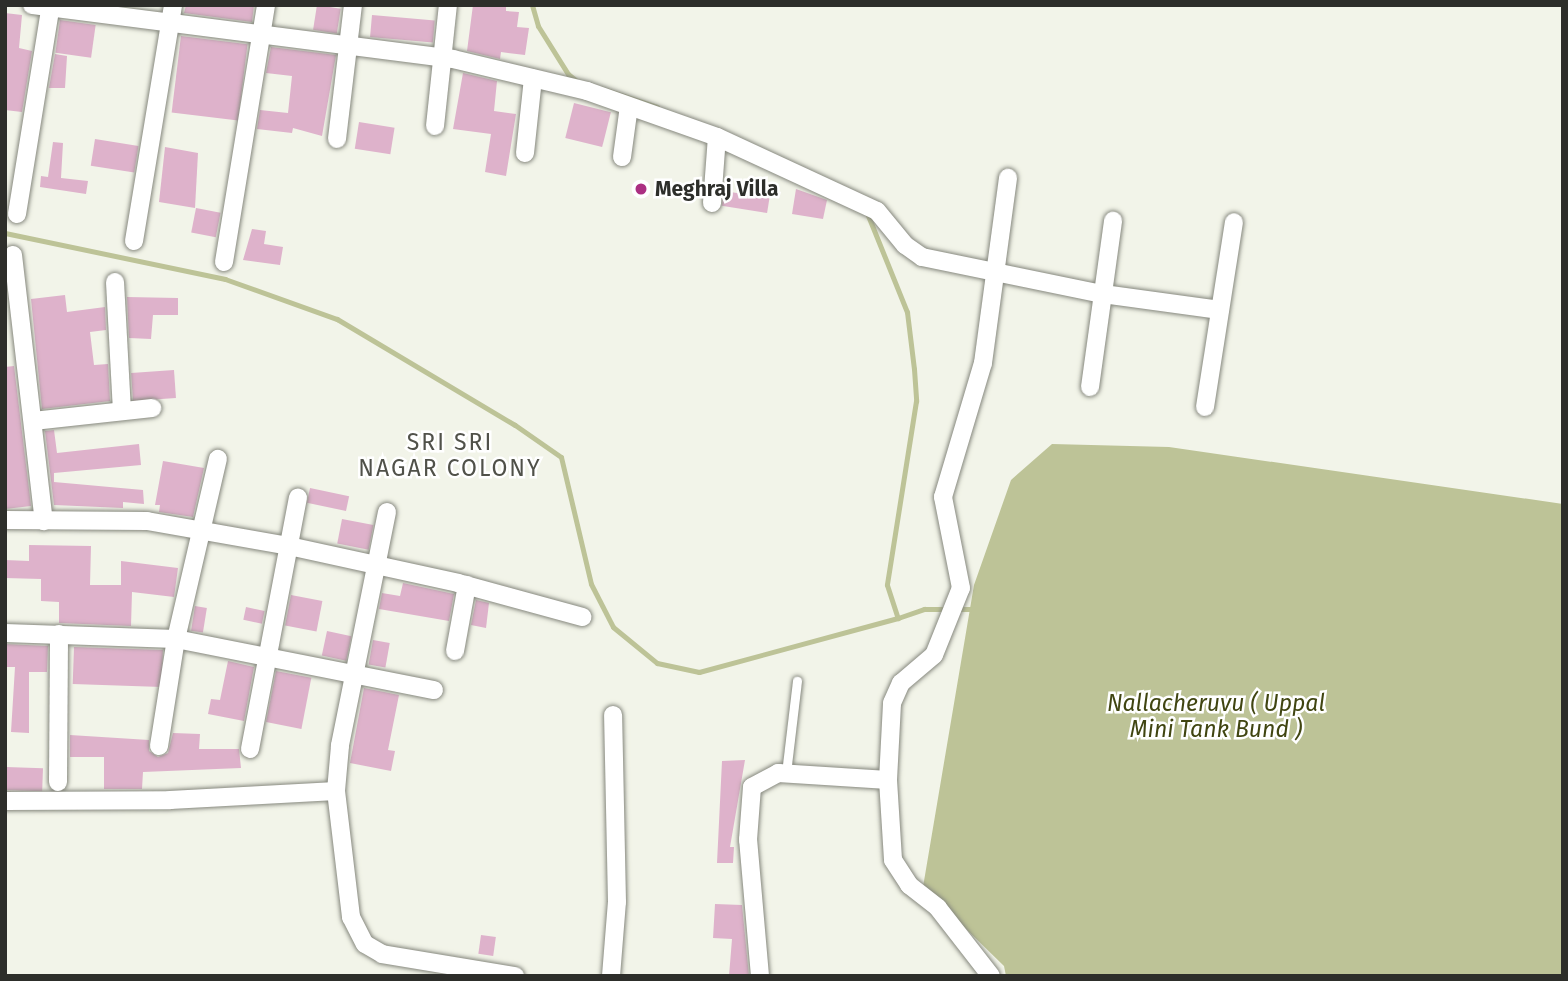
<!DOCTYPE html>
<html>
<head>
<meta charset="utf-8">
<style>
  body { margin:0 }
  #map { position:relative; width:1568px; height:981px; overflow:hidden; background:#f2f4e9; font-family:"Fira Sans",sans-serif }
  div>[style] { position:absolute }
  .water>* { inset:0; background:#bdc397 }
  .stream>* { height:5px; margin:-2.5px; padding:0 2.5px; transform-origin:2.5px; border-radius:2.5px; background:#bdc397 }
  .building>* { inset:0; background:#deb2cb; transform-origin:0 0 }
  .roads { filter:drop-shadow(0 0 2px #86887e) drop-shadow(0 0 2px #86887e) }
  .service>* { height:9px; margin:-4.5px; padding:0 4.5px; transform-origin:4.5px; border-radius:4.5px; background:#fff }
  .minor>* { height:18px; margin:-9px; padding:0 9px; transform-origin:9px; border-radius:9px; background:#fff }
  .dots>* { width:19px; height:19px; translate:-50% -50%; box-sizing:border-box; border:4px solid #fff; border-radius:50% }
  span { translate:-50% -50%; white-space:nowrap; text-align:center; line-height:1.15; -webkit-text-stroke:5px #fff; paint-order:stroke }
  .poi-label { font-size:21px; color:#2d2e2a; font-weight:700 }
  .left { translate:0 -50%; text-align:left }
  .neighbourhood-label { font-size:23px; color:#505149; letter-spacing:2px }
  .water-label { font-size:23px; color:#404511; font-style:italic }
  .frame { position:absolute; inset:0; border:7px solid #2d2e2a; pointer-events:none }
</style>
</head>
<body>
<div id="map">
  <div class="water">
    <div style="clip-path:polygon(1052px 444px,1169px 447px,1563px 504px,1563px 976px,1006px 976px,1004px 966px,923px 887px,974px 585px,1011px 480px)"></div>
  </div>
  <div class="stream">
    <div style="left:532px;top:5px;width:22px;rotate:74deg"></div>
    <div style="left:538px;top:26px;width:57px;rotate:58deg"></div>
    <div style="left:568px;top:74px;width:13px;rotate:39deg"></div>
    <div style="left:600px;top:88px;width:60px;rotate:18.4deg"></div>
    <div style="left:867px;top:213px;width:107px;rotate:68deg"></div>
    <div style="left:907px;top:312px;width:57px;rotate:83deg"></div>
    <div style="left:914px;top:369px;width:32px;rotate:86deg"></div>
    <div style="left:916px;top:401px;width:186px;rotate:99deg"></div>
    <div style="left:887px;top:585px;width:35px;rotate:72deg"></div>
    <div style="left:898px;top:618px;width:28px;rotate:-19deg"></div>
    <div style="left:924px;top:609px;width:46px"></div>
    <div style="left:5px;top:233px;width:225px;rotate:11.8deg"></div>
    <div style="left:225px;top:279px;width:119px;rotate:19.7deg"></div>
    <div style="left:337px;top:319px;width:207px;rotate:30.8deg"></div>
    <div style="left:515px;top:425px;width:56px;rotate:34.8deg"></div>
    <div style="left:561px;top:457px;width:130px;rotate:76.7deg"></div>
    <div style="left:591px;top:584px;width:48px;rotate:62.9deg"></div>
    <div style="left:613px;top:627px;width:57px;rotate:39.3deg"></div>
    <div style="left:657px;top:663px;width:43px;rotate:12.1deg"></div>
    <div style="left:699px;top:672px;width:206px;rotate:-15.2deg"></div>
  </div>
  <div class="building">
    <div style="clip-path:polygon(186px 5px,254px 5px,252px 22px,184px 13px)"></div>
    <div style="left:317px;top:5px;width:24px;height:25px;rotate:9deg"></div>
    <div style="clip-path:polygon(473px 5px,506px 5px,506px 11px,519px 12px,517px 27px,529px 28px,525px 55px,501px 52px,500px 59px,467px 51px)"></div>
    <div style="clip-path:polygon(5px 13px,22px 15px,19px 48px,32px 51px,22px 112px,5px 110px)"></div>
    <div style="left:372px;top:15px;width:63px;height:22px;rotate:5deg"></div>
    <div style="left:60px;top:20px;width:36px;height:33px;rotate:8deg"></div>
    <div style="left:181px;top:36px;width:67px;height:77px;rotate:7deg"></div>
    <div style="clip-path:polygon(271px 47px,336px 55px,322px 136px,293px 128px,292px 133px,257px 129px,260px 110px,288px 113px,292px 76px,266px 73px)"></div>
    <div style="clip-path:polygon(55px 54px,67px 56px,65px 88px,49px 88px)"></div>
    <div style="clip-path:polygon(463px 73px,497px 81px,494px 111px,516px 114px,506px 176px,485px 172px,491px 134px,453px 129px)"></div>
    <div style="left:574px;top:103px;width:38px;height:36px;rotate:14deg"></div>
    <div style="left:359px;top:122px;width:36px;height:27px;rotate:9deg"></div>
    <div style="left:95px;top:139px;width:44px;height:27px;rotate:9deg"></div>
    <div style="clip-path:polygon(53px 142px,63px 143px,61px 178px,88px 181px,86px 194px,40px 187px,41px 176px,48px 177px)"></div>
    <div style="clip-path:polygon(165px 147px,198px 153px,195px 208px,159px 202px)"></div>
    <div style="clip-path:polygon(796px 189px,827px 200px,823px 219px,792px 214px)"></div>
    <div style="left:724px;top:191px;width:46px;height:15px;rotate:9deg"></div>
    <div style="left:196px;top:208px;width:25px;height:25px;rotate:11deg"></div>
    <div style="clip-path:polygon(252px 229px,266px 231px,264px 244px,283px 247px,280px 265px,243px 260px)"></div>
    <div style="clip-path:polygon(65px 295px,67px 312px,105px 307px,106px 330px,90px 332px,94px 365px,108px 364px,110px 401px,42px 409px,31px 299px)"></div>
    <div style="clip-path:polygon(127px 297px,178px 298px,178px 315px,153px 315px,151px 339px,129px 338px)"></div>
    <div style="clip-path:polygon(14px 366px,31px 506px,5px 509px,5px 367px)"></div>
    <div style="left:174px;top:370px;width:28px;height:43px;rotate:86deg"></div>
    <div style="clip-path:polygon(54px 430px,57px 453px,139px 444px,141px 465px,54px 473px,54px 482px,143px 490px,144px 504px,123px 502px,123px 508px,54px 505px,45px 431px)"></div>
    <div style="clip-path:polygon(163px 461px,204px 468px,193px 517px,159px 512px,160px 505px,155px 505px)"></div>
    <div style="left:310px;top:488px;width:40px;height:15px;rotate:12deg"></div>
    <div style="left:342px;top:519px;width:32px;height:25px;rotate:11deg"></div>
    <div style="clip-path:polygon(29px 545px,91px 546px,90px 585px,121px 585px,121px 561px,178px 568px,174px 597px,132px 592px,131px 626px,59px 623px,59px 602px,41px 601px,41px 579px,5px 578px,5px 560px,29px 561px)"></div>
    <div style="clip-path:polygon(403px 583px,454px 594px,449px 621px,379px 609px,382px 593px,400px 596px)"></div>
    <div style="left:291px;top:595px;width:32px;height:31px;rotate:11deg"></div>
    <div style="clip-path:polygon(476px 600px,489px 603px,486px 628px,471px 625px)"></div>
    <div style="left:195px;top:606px;width:12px;height:25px;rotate:9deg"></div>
    <div style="left:246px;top:607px;width:19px;height:13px;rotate:12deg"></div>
    <div style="left:327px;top:631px;width:25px;height:25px;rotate:12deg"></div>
    <div style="left:373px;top:640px;width:17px;height:25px;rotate:10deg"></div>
    <div style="clip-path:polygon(5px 644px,48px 646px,47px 672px,29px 672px,29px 733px,11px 732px,15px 667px,5px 667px)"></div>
    <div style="left:74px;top:647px;width:89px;height:37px;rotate:2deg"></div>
    <div style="clip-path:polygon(228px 661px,254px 667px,244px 721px,208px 714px,211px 699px,220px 700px)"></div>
    <div style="left:276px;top:671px;width:36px;height:52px;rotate:11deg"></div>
    <div style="clip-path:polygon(364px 688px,399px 695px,388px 750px,395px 751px,391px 771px,350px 763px)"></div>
    <div style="clip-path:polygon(173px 733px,200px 734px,199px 749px,239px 749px,241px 768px,143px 772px,142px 789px,104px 789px,104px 757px,70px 757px,70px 735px,149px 740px,149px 751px,158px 757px,168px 753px)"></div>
    <div style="clip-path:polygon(745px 760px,730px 847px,734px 847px,733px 863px,717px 863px,722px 761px)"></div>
    <div style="left:6px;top:767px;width:37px;height:23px;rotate:2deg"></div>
    <div style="clip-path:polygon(715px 904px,742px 905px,749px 976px,729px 976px,732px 939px,713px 938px)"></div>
    <div style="left:481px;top:935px;width:15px;height:19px;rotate:8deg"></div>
  </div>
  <div class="roads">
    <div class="service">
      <div style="left:786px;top:773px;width:93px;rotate:-83.2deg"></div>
    </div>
    <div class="minor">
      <div style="left:32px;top:5px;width:424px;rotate:7.3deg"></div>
      <div style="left:453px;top:59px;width:138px;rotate:13.4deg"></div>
      <div style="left:587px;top:91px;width:138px;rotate:19.5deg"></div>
      <div style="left:717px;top:137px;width:176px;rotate:24.8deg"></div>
      <div style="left:877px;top:211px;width:44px;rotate:50.5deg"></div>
      <div style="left:905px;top:245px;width:21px;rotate:35deg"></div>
      <div style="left:922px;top:257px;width:185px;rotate:11.6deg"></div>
      <div style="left:1103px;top:294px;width:118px;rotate:7.8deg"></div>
      <div style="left:435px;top:126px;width:122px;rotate:-83.9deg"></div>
      <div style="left:337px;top:139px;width:135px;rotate:-83.2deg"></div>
      <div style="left:525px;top:153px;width:75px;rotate:-83.9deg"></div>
      <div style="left:622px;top:157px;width:51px;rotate:-82.2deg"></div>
      <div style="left:712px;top:203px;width:66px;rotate:-85.7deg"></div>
      <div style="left:17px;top:214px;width:212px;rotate:-80.8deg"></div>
      <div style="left:134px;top:241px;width:239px;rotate:-80.6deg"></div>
      <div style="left:13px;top:255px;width:268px;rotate:83.4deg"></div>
      <div style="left:224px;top:262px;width:260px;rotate:-80.7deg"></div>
      <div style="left:115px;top:282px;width:129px;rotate:86.9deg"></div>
      <div style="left:1090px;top:387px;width:168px;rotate:-82.1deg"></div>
      <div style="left:1205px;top:407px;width:187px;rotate:-81.1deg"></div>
      <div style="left:33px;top:421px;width:120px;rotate:-6.2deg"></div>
      <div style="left:387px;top:512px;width:239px;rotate:101.4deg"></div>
      <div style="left:340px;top:746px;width:45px;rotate:95.1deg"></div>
      <div style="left:336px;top:791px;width:127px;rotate:83.2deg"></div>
      <div style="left:351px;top:917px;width:30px;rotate:63deg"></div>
      <div style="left:365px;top:944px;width:20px;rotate:30deg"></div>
      <div style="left:382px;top:954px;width:135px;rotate:9.4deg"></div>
      <div style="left:5px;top:520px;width:142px;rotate:0.4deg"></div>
      <div style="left:147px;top:521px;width:144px;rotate:10deg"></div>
      <div style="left:289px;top:546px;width:173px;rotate:12.3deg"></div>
      <div style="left:458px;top:583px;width:129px;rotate:15.3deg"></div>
      <div style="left:5px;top:633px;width:171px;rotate:2deg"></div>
      <div style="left:176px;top:639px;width:263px;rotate:11.2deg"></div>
      <div style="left:455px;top:651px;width:67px;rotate:-79.7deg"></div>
      <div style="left:159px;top:746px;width:108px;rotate:-81deg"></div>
      <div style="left:176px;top:639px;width:185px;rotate:-76.9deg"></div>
      <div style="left:250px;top:749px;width:256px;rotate:-79.2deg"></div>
      <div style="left:888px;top:780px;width:80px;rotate:86.4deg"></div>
      <div style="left:893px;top:860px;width:30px;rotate:57deg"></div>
      <div style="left:909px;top:885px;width:37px;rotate:38deg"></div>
      <div style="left:938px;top:908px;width:86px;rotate:52.1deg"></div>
      <div style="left:58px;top:782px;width:148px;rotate:-89.6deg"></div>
      <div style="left:5px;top:801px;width:165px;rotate:-0.3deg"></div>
      <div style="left:170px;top:800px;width:166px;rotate:-3.1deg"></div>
      <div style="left:611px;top:976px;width:74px;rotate:-85.4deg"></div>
      <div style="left:617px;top:902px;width:187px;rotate:-91.2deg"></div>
      <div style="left:760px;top:976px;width:137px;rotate:-95deg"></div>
      <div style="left:748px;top:840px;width:53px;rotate:-85.7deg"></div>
      <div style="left:752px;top:787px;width:30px;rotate:-28deg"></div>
      <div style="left:778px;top:773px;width:110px;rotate:3.6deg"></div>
      <div style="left:888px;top:780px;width:77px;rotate:-87deg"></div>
      <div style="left:892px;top:703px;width:22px;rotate:-66deg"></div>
      <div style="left:901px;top:683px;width:43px;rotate:-40.3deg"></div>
      <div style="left:934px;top:655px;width:72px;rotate:-68.1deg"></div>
      <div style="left:961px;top:588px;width:93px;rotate:-101.2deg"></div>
      <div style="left:943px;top:497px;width:140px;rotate:-73.4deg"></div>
      <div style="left:983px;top:363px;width:187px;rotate:-82.3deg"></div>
    </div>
  </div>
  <div class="dots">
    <div style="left:641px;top:189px;background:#ab2f82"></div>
  </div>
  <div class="poi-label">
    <span class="left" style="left:655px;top:189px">Meghraj Villa</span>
  </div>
  <div class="neighbourhood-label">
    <span style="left:450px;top:455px">SRI SRI<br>NAGAR COLONY</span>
  </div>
  <div class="water-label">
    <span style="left:1216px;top:716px">Nallacheruvu ( Uppal<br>Mini Tank Bund )</span>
  </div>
  <div class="frame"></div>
</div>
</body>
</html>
